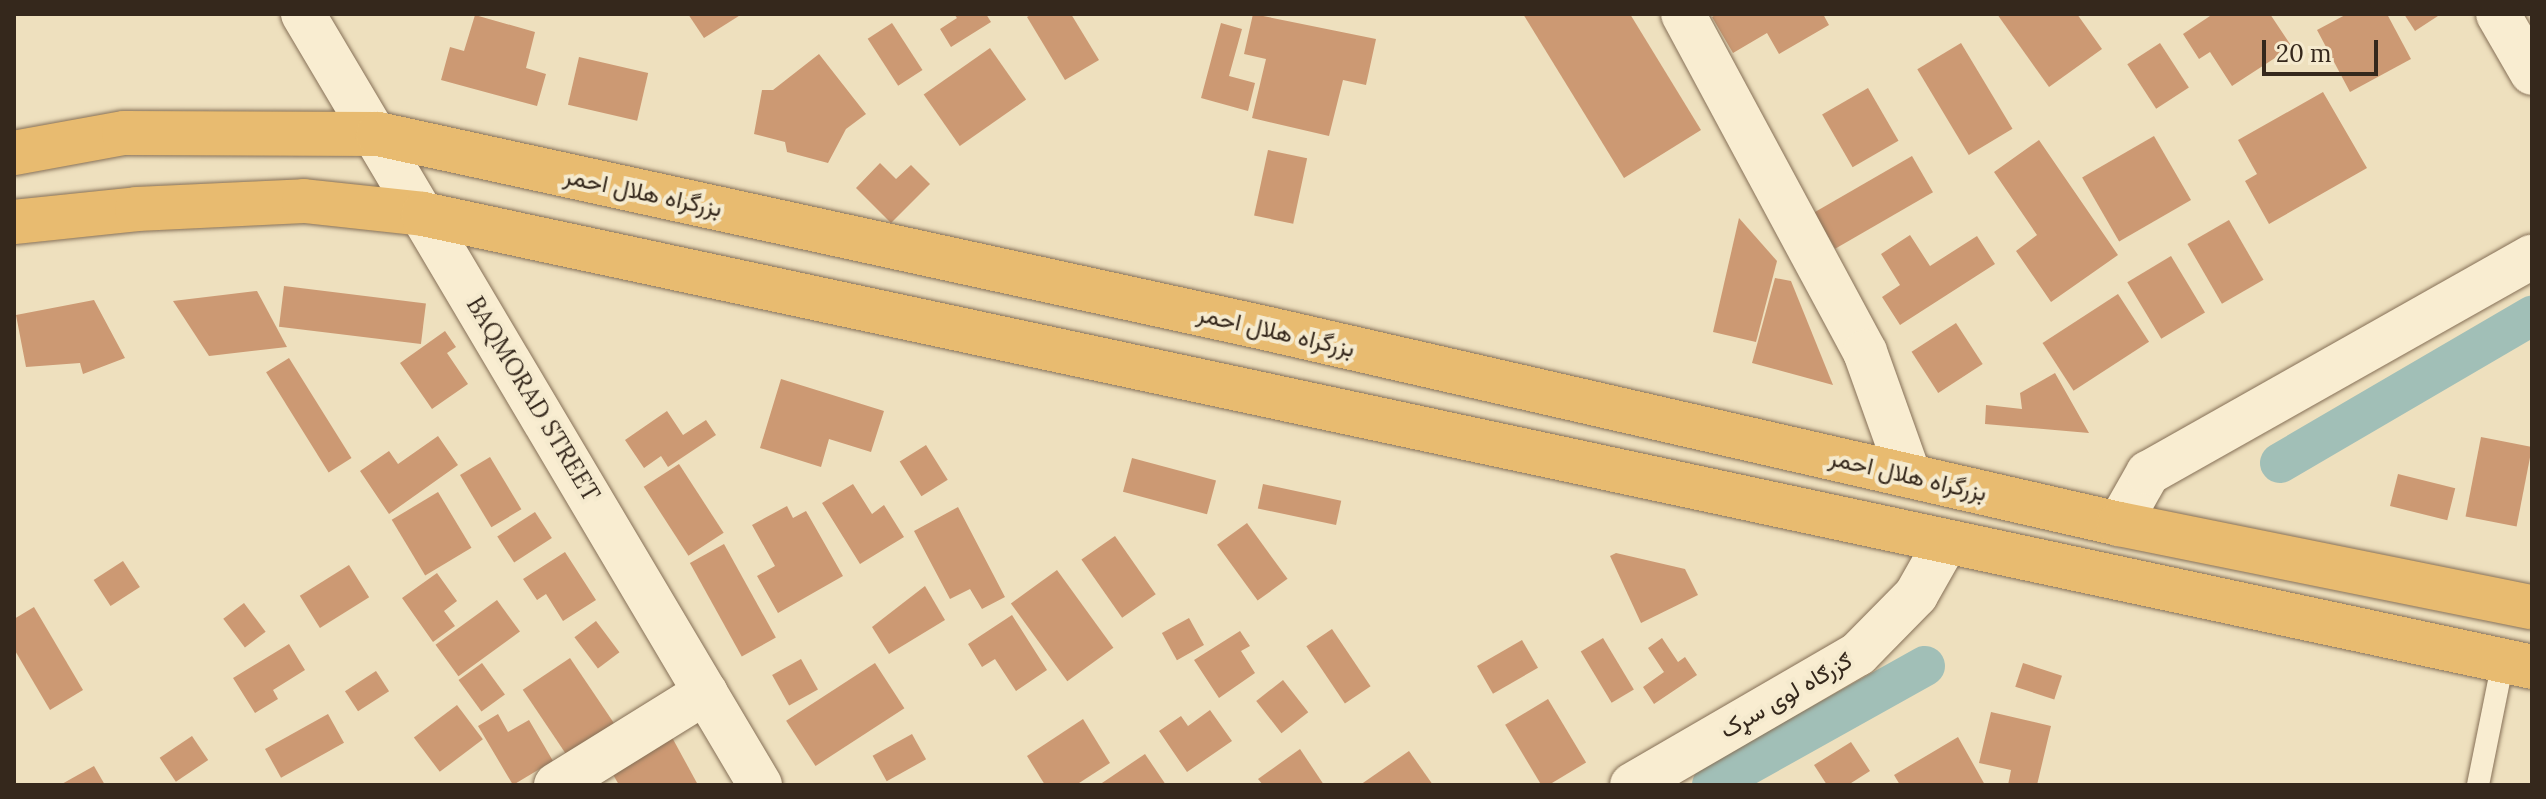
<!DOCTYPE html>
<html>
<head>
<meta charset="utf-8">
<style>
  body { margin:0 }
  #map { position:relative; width:2546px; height:799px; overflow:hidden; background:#eee0be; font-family:Lora,Vazirmatn,serif }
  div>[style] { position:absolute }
  .canal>* { height:40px; margin:-20px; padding:0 20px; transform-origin:20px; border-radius:20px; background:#a1bfb7 }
  .building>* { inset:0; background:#cc9973; transform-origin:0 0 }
  .roads { filter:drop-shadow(0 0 2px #867057) drop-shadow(0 0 2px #867057) }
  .service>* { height:22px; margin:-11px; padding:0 11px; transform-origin:11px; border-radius:11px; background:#f9edd1 }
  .minor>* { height:44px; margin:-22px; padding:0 22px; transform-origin:22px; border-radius:22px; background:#f9edd1 }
  .tertiary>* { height:44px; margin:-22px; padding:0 22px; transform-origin:22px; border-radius:22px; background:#f9edd1 }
  .trunk>* { height:44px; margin:-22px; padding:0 22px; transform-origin:22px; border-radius:22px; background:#e8bb70 }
  span { translate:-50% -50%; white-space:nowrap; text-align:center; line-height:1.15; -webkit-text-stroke:8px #f5eace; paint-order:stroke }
  .street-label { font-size:24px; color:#35281c }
  .frame { position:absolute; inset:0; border:16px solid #35281c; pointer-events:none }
  .scale { position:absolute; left:2262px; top:40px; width:116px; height:36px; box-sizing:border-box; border:4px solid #35281c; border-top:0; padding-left:10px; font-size:24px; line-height:28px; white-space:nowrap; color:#35281c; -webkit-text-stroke:6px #f5eace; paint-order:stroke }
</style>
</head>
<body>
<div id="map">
  <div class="canal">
    <div style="left:2280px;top:463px;width:292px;rotate:-30.3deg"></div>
    <div style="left:1712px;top:785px;width:244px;rotate:-29.2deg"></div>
  </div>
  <div class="building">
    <div style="clip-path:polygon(688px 14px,742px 14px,704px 38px)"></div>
    <div style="clip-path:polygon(954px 14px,986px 14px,991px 22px,951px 47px,940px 29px,957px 18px)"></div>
    <div style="clip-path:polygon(1032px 14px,1071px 14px,1099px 60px,1065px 80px,1027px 17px)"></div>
    <div style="clip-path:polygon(1253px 14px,1376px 39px,1366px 85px,1343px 80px,1329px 136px,1252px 118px,1266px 59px,1244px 54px)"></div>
    <div style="clip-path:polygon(1523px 14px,1630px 14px,1701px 130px,1624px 178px)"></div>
    <div style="clip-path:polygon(1717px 14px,1823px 14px,1829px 25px,1779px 54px,1767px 33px,1733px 53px,1712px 17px)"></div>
    <div style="clip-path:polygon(1997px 14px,2077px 14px,2102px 49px,2049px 87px)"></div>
    <div style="clip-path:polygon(2213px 14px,2270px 14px,2292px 47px,2232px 86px,2210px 52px,2199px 59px,2183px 34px)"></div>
    <div style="clip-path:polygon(2347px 14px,2387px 14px,2411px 59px,2350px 92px,2317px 30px)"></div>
    <div style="clip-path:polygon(2404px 14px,2441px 14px,2415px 31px)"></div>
    <div style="clip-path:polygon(475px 15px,535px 32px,526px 68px,546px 74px,537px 106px,441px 80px,450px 47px,464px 51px)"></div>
    <div style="left:892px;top:23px;width:56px;height:29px;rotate:57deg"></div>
    <div style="clip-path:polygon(1221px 23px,1242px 29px,1229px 76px,1255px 83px,1248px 111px,1201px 98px)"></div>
    <div style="left:1961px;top:43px;width:100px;height:51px;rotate:59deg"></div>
    <div style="left:2160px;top:43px;width:53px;height:39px;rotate:57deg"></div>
    <div style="left:990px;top:48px;width:63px;height:81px;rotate:55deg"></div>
    <div style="clip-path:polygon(819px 54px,866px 114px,846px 129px,828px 163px,787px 152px,785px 142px,754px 134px,762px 90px,773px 90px)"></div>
    <div style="left:579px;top:57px;width:71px;height:49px;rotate:13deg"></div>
    <div style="left:1868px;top:88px;width:61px;height:53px;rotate:60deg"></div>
    <div style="clip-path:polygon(2323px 92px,2367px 168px,2269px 224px,2245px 181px,2257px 174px,2238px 140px)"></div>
    <div style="left:2154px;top:136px;width:74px;height:83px;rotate:60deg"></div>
    <div style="clip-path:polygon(2039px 140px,2118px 255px,2051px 302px,2016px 251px,2037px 235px,1994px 172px)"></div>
    <div style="left:1268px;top:150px;width:40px;height:67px;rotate:12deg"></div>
    <div style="left:1912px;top:156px;width:42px;height:113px;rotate:60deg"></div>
    <div style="clip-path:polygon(880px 163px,896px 179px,911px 165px,930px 184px,891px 223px,856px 188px)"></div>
    <div style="clip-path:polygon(1739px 218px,1777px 261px,1756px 342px,1713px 332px)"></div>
    <div style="left:2229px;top:220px;width:69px;height:48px;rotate:60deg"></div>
    <div style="clip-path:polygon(1910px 235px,1930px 266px,1977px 236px,1995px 264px,1900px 325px,1882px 297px,1900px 285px,1881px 254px)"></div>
    <div style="left:2171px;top:256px;width:66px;height:51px;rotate:59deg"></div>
    <div style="clip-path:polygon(1775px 278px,1791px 281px,1833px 385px,1752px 363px)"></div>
    <div style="left:284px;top:286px;width:143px;height:41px;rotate:7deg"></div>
    <div style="clip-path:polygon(257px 291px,287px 347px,209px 356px,173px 301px)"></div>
    <div style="left:2118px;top:294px;width:57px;height:90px;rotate:57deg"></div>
    <div style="clip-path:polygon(94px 300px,125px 358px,83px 374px,80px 363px,26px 367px,16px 315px)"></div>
    <div style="left:1956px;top:323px;width:49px;height:53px;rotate:57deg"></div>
    <div style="clip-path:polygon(445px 331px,456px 347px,447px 353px,468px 384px,432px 409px,400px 363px)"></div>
    <div style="left:289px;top:358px;width:118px;height:27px;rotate:58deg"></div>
    <div style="clip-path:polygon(2055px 373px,2089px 433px,1985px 424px,1986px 405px,2022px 409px,2020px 393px)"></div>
    <div style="clip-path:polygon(781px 379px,884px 411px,871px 452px,829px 439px,821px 467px,760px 448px)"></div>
    <div style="clip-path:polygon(667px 411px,683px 435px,706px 420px,716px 435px,668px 467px,661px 456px,644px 468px,625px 440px)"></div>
    <div style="clip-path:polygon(438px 436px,458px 465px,389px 514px,360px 471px,389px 451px,398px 464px)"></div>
    <div style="left:2481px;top:437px;width:52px;height:81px;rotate:11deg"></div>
    <div style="left:926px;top:445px;width:41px;height:31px;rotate:58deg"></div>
    <div style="left:490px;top:457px;width:61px;height:35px;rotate:59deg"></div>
    <div style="left:1132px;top:458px;width:87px;height:35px;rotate:15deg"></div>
    <div style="left:679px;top:464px;width:82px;height:42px;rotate:57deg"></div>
    <div style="left:2398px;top:474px;width:59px;height:33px;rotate:14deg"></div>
    <div style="clip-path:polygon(853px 484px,872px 514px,884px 505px,904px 537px,860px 564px,822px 503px)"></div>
    <div style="left:1263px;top:484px;width:80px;height:25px;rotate:12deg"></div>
    <div style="left:438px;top:492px;width:65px;height:54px;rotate:59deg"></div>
    <div style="clip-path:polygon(787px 506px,793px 518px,806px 511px,843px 576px,778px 613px,757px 576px,775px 566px,752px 525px)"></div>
    <div style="clip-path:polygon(958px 507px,1005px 597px,982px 609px,970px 589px,950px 599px,914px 531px)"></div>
    <div style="left:535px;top:512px;width:31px;height:45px;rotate:57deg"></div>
    <div style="left:1247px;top:523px;width:69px;height:37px;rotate:54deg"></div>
    <div style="left:1115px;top:536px;width:71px;height:41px;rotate:55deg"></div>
    <div style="left:724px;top:544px;width:107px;height:39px;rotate:61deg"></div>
    <div style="clip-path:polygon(565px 552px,596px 600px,563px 621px,546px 594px,537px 600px,523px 579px)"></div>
    <div style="clip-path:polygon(1616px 553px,1685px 569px,1698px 595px,1641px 623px,1610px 556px)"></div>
    <div style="left:123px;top:561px;width:31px;height:35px;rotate:57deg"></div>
    <div style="left:349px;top:565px;width:38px;height:58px;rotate:58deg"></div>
    <div style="left:1057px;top:570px;width:96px;height:57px;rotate:54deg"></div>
    <div style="clip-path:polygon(437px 573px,457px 601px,444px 611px,455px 626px,433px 642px,402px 598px)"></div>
    <div style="clip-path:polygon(925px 586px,945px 620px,889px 654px,872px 627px)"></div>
    <div style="left:497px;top:600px;width:39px;height:76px;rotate:54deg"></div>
    <div style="left:244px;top:603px;width:36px;height:26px;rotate:53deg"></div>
    <div style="clip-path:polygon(34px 607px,83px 690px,50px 710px,14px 649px,14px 619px)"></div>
    <div style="clip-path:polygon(1012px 615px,1047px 670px,1016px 691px,995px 659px,982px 667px,968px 644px)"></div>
    <div style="left:1189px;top:618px;width:31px;height:31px;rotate:61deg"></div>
    <div style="left:596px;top:621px;width:39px;height:27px;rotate:53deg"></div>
    <div style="left:1332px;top:629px;width:69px;height:31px;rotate:56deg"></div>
    <div style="clip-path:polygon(1240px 631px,1250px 646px,1241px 651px,1255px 673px,1219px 698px,1194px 660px)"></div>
    <div style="left:1603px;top:638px;width:60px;height:26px;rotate:59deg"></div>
    <div style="clip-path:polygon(1662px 638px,1678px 662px,1685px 657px,1697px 675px,1654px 704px,1643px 687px,1664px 672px,1648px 648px)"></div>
    <div style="left:1522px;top:640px;width:32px;height:52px;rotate:60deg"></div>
    <div style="clip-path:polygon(289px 644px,305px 670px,273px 690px,278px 699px,255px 713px,233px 678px)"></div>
    <div style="left:570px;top:658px;width:83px;height:57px;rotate:56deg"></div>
    <div style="left:801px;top:659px;width:35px;height:33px;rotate:61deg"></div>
    <div style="left:482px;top:663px;width:39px;height:29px;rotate:54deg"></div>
    <div style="left:875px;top:663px;width:54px;height:106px;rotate:57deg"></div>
    <div style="left:2023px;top:663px;width:41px;height:25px;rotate:18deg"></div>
    <div style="left:376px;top:671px;width:24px;height:37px;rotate:57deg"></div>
    <div style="left:1283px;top:680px;width:41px;height:34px;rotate:52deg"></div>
    <div style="left:1548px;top:699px;width:74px;height:50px;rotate:59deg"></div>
    <div style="left:457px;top:705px;width:43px;height:54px;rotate:53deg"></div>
    <div style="clip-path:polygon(1210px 710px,1232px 741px,1187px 772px,1159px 731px,1181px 716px,1188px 726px)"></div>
    <div style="clip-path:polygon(1991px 712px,2051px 726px,2037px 785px,2008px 785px,2011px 770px,1979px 763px)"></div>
    <div style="left:328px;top:714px;width:33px;height:72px;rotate:61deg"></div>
    <div style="clip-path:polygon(498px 714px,508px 732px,529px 720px,553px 761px,513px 785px,478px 726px)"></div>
    <div style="clip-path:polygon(1083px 719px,1110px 763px,1076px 785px,1045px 785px,1027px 756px)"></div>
    <div style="clip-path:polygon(668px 730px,698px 785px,619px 785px,607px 764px)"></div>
    <div style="left:912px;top:734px;width:29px;height:45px;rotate:61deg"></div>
    <div style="left:192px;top:736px;width:29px;height:39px;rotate:56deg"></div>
    <div style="clip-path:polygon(1958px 737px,1985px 785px,1900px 785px,1894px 775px)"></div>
    <div style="clip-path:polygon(1851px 742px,1870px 771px,1848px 785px,1827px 785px,1814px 765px)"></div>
    <div style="clip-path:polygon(1300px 749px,1324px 785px,1263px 785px,1258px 779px)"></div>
    <div style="clip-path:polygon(1409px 751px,1433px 785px,1360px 785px)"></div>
    <div style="clip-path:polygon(1145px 754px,1166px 785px,1099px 785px)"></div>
    <div style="clip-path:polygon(94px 766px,105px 785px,60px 785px)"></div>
  </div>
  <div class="roads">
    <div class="service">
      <div style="left:2478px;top:785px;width:126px;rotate:-78.6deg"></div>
    </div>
    <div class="minor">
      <div style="left:1683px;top:14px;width:384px;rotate:61.7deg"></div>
      <div style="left:1865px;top:352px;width:131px;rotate:70.3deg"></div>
      <div style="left:2498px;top:14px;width:68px;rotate:60deg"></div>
      <div style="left:2119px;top:524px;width:59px;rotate:-60.4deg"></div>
      <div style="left:2148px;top:473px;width:441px;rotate:-29.4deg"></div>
      <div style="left:556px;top:785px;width:176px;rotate:-31.8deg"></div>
    </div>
    <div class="tertiary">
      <div style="left:303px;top:14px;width:896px;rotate:59.34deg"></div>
      <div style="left:1632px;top:785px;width:261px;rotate:-30.1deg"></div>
      <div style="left:1858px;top:654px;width:83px;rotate:-45.5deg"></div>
      <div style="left:1916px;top:595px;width:61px;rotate:-60.5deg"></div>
    </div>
    <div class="trunk">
      <div style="left:14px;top:153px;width:112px;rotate:-10.3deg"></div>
      <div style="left:124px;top:133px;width:254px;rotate:0.2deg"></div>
      <div style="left:378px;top:134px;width:912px;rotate:12.34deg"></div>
      <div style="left:1269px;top:329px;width:872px;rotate:12.92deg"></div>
      <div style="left:2119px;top:524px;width:421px;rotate:11.4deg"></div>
      <div style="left:14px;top:222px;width:124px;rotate:-6deg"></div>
      <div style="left:137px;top:209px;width:167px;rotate:-2.7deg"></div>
      <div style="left:304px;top:201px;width:120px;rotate:6.2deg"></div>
      <div style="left:423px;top:214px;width:2157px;rotate:12.12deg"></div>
    </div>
  </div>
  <div class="street-label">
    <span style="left:643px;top:192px;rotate:12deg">بزرگراه هلال احمر</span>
    <span style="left:1276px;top:331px;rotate:13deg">بزرگراه هلال احمر</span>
    <span style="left:533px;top:399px;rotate:59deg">BAQMORAD STREET</span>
    <span style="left:1908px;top:475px;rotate:13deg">بزرگراه هلال احمر</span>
    <span style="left:1786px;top:695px;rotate:-30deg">ګزرګاه لوی سړک</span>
  </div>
  <div class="frame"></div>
  <div class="scale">20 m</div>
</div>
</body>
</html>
